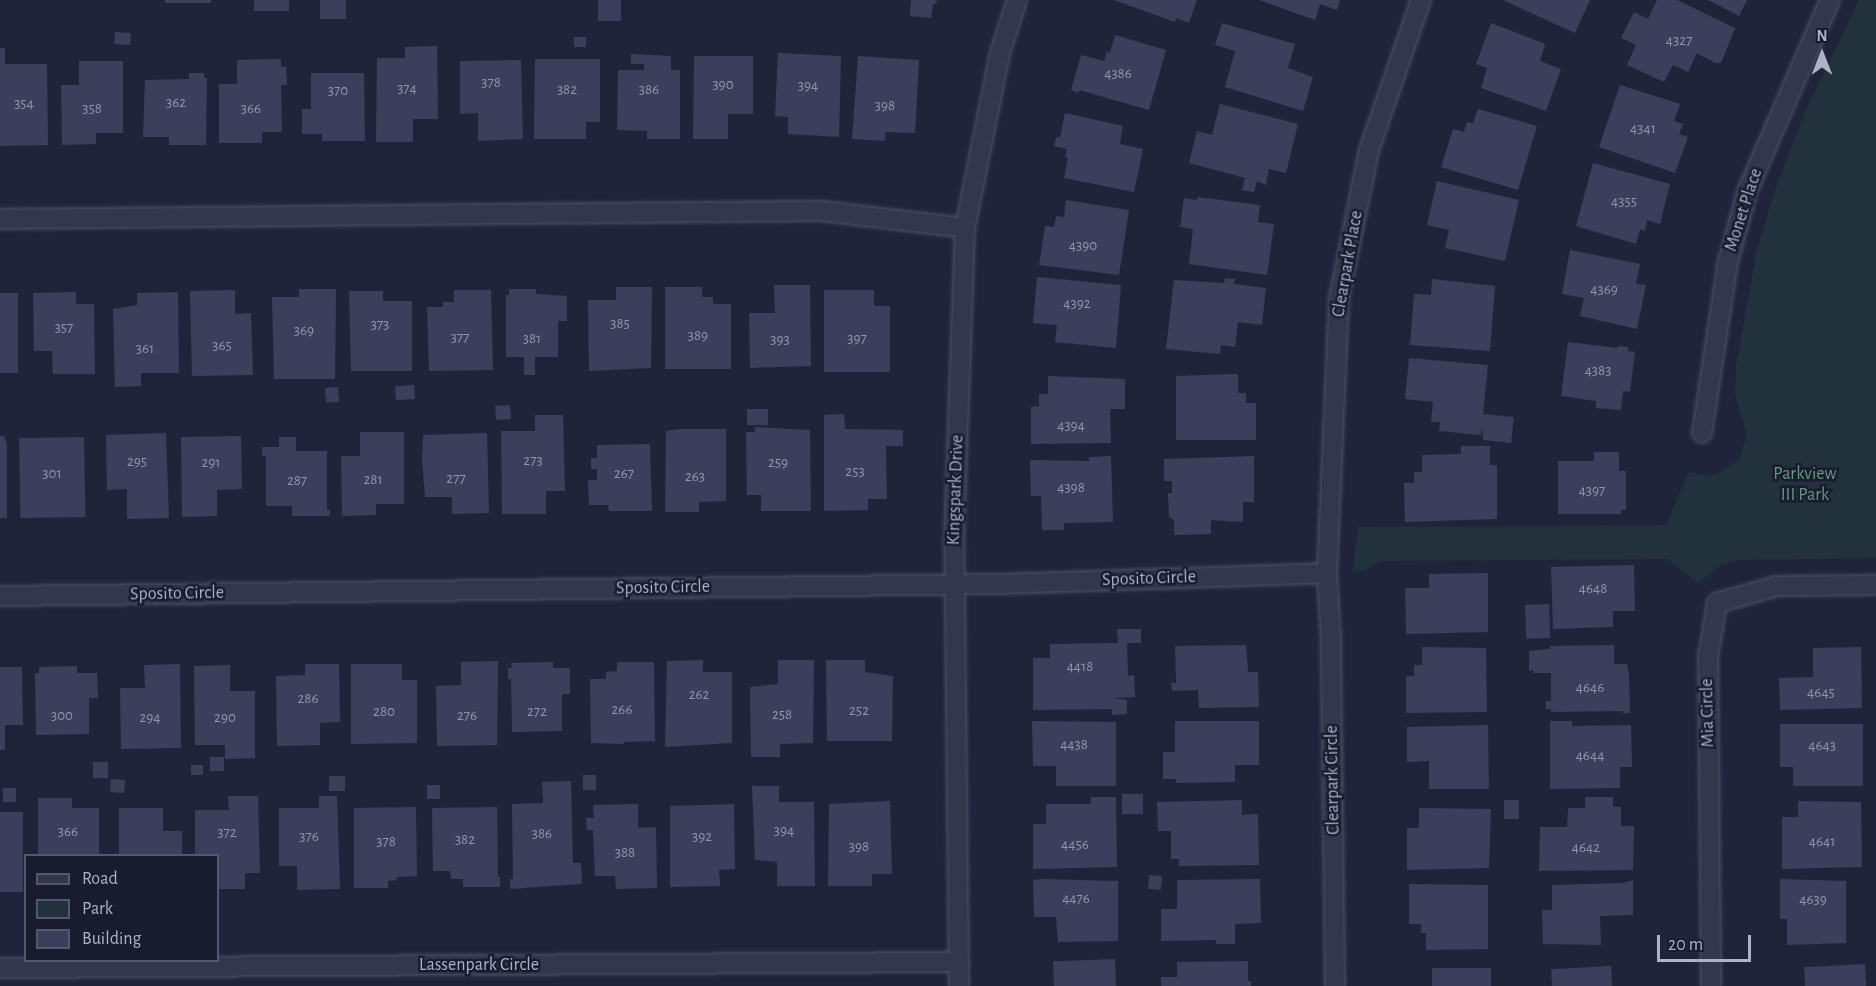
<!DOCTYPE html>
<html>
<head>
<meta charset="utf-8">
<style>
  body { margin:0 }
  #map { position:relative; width:1876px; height:986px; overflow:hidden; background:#20243b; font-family:"Alegreya Sans",sans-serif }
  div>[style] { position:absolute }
  .green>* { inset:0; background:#22323c }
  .building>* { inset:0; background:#3b3f5b; transform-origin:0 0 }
  .roads { filter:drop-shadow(0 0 2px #4e5165) drop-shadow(0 0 2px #4e5165) }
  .street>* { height:18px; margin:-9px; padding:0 9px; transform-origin:9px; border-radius:9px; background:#33374b }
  span { translate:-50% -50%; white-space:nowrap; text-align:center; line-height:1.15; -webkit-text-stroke:5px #191c2f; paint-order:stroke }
  .number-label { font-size:15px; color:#9194ac }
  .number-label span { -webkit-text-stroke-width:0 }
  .street-label { font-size:18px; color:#aeb1c7 }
  .park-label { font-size:18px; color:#649a7e }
  .legend { position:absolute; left:24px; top:854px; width:195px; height:108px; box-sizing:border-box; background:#191c2f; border:2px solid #55586c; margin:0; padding:8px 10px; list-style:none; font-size:18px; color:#aeb1c7 }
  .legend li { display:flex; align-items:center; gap:12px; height:30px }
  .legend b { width:30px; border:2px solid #55586c }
  .north { position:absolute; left:1792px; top:24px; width:60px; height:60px; -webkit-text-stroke:4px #191c2f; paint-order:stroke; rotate:0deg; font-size:16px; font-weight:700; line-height:24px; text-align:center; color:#aeb1c7 }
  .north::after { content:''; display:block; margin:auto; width:21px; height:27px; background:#aeb1c7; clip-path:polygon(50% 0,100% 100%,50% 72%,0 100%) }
  .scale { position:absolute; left:1657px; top:935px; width:94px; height:27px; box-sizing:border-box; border:3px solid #aeb1c7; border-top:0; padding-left:8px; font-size:18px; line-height:21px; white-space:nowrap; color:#aeb1c7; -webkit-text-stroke:4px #191c2f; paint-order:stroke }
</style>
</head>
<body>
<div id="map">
  <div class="green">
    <div style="clip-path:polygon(1859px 0,1876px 0,1876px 558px,1739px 560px,1721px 565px,1698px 583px,1668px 559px,1381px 561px,1364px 571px,1353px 571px,1358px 527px,1666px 525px,1689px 472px,1705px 476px,1717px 474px,1739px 460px,1747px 435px,1735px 394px,1736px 367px,1757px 249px,1776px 187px,1805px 112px)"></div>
  </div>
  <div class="building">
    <div style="left:165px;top:0;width:46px;height:3px"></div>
    <div style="left:254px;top:0;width:35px;height:11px"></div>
    <div style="left:320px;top:0;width:26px;height:19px"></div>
    <div style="left:598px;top:0;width:23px;height:21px"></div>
    <div style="clip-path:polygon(911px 0,937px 0,936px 4px,933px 4px,931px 18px,910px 16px)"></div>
    <div style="clip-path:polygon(1114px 0,1197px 0,1189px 23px,1176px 18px,1175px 22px)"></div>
    <div style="clip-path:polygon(1259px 0,1339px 0,1340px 1px,1337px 10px,1320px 4px,1315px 20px)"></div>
    <div style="clip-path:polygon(1503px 0,1590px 0,1575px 33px)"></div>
    <div style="clip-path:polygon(1657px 0,1677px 0,1735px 28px,1721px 63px,1715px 63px,1697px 53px,1688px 72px,1673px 65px,1664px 82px,1627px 65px,1636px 45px,1621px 38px,1634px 12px,1648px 19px)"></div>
    <div style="clip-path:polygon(1708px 0,1747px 0,1739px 16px)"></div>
    <div style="clip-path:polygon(1222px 23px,1295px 44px,1288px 68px,1313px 77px,1303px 111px,1225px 87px,1235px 51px,1215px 45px)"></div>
    <div style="clip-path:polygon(1491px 23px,1545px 44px,1540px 61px,1561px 69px,1546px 111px,1481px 88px,1487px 68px,1476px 64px)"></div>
    <div style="left:115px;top:32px;width:16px;height:12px;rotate:4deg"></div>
    <div style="clip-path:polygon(1115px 35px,1166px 50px,1149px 110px,1079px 90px,1079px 93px,1071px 90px,1081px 55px,1104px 61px,1107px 51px,1110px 53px)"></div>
    <div style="left:574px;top:37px;width:12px;height:10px"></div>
    <div style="clip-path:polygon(437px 46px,438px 119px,413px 119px,413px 142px,376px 142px,377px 58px,405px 58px,405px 47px)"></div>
    <div style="clip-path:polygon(0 48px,5px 48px,5px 64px,47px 64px,48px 145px,0 146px)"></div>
    <div style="clip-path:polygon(778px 53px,841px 56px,839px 137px,788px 134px,788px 117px,775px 116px)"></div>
    <div style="clip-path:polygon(631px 54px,671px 56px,671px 70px,680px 70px,680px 139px,647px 139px,647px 131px,617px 130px,618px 70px,644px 70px,644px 64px,631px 64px)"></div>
    <div style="clip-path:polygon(694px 56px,753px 56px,753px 114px,728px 114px,728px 139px,693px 139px)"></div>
    <div style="clip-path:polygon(858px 56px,919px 60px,915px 133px,885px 132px,885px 141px,852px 139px)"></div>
    <div style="clip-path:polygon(281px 59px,281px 67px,286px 67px,287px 85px,281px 85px,282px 132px,262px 132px,262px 143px,219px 143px,219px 84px,237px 84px,237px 60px)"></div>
    <div style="clip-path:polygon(535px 59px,600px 59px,600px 122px,586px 122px,586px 139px,534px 139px)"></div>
    <div style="clip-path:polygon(521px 60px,523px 139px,478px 141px,478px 113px,460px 114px,460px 61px)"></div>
    <div style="clip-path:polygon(79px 61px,123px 61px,123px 133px,96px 133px,96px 144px,62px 145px,61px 85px,79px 85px)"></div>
    <div style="clip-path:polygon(189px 73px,204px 73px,204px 78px,207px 78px,206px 145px,169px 145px,169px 137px,143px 137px,145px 80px,189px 79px)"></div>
    <div style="clip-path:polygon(311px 73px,364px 73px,365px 141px,322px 141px,322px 134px,302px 134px,302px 109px,311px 109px)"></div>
    <div style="clip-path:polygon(1620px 85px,1680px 104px,1674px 121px,1683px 124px,1679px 134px,1688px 137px,1675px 173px,1599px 147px)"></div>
    <div style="clip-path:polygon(1220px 104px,1298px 124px,1286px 173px,1269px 169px,1266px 185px,1257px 181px,1254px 192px,1242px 190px,1245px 178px,1189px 163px,1197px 131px,1212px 135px)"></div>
    <div style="clip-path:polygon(1478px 109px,1537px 126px,1518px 190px,1441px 167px,1453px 129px,1464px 132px,1467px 122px,1473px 123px)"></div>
    <div style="clip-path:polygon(1065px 113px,1123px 126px,1120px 144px,1143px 149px,1134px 192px,1064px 178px,1068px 158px,1065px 157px,1067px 149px,1054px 146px,1056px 137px,1060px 138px)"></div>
    <div style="clip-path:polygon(1593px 163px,1670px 184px,1660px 224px,1647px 220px,1645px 231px,1640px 229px,1636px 244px,1576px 226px)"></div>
    <div style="clip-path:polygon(1437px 181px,1519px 200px,1505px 261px,1445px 248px,1449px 230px,1427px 225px)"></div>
    <div style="clip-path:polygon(1197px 197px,1260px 205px,1258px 222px,1274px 224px,1267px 275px,1189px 264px,1193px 229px,1180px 227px,1184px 198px,1197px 200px)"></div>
    <div style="clip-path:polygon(1066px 200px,1129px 210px,1119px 275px,1039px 265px,1045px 226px,1054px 227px,1056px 216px,1064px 217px)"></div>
    <div style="clip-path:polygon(1570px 250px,1640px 264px,1636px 284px,1646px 285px,1637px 329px,1580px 316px,1584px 298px,1562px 294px)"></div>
    <div style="clip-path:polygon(1037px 277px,1121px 285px,1116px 348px,1055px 342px,1057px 325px,1033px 323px)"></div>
    <div style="clip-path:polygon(1225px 278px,1235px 279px,1234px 284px,1266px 288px,1262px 325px,1238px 322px,1235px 347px,1221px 345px,1220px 354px,1166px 349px,1174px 280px,1224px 283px)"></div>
    <div style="clip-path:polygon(1432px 279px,1495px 286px,1490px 351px,1410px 345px,1414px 294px,1431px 295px)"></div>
    <div style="clip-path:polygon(774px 285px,810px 285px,811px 366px,750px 368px,749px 313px,775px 313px)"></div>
    <div style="clip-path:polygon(616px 287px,652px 287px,651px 368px,589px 371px,588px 300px,616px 300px)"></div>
    <div style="clip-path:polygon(665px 287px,702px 287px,702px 297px,713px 297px,713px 304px,731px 304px,731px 369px,665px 369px)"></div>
    <div style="clip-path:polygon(299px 289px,336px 289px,335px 379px,274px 379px,272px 297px,299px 297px)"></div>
    <div style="clip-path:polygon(509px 289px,536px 289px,536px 294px,567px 296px,567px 321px,558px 321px,558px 357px,535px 357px,535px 375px,524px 375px,524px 357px,506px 357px,506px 295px,509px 295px)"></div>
    <div style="clip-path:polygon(235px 290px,235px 314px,251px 313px,253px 375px,192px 376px,190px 291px)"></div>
    <div style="clip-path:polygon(454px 290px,491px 290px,493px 370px,429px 371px,427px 307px,443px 307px,443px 302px,454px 302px)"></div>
    <div style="clip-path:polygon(824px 290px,874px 290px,874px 306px,890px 306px,890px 372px,824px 372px)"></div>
    <div style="clip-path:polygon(349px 291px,383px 291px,383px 301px,412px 301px,412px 371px,351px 371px)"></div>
    <div style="clip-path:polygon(76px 292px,76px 304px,94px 304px,95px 374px,53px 374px,52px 351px,34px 351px,33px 293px)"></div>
    <div style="clip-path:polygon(178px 292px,179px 373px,141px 373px,141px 386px,115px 387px,113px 309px,137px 305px,137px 293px)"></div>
    <div style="left:0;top:293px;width:18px;height:80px"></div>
    <div style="clip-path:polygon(1568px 342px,1618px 348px,1618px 346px,1628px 347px,1628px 351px,1635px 352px,1630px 392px,1623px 391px,1621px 410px,1596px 408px,1596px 401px,1561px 396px)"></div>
    <div style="clip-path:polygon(1409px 358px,1488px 365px,1483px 414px,1514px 417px,1511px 443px,1483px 440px,1482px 425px,1481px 435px,1439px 431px,1440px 422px,1431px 422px,1433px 402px,1405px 399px)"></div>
    <div style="clip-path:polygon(1232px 374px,1238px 374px,1238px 393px,1246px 393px,1246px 403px,1256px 403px,1256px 440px,1176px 440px,1176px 376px)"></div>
    <div style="clip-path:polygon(1048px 376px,1125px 379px,1125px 409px,1110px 409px,1111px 443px,1031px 444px,1031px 407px,1039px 406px,1039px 394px,1048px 394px)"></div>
    <div style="left:414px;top:385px;width:14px;height:19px;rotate:86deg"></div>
    <div style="left:338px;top:387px;width:15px;height:13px;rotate:86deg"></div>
    <div style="left:510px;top:405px;width:14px;height:15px;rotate:86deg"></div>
    <div style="left:747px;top:409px;width:21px;height:16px"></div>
    <div style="clip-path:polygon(844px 414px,845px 429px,903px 430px,903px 446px,886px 446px,887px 499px,868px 499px,868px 510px,824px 511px,824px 415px)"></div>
    <div style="clip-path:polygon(535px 415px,563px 415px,565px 491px,546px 491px,546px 514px,502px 514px,501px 431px,535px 431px)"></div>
    <div style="clip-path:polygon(755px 427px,810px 430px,811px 511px,761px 511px,761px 495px,747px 495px,746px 432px,755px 432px)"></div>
    <div style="clip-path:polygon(681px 429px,726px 429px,726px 501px,699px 502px,699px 512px,665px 512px,666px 431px)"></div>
    <div style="clip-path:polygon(360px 432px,404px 432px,404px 504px,376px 504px,376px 515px,342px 516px,341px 456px,360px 456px)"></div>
    <div style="clip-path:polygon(166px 433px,169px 518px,127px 519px,127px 489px,107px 490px,106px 435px)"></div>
    <div style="clip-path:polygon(487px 433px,489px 513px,452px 514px,452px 497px,425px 497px,422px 460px,423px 435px)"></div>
    <div style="clip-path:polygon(0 436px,4px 436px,7px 445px,7px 518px,0 518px)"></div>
    <div style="clip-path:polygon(241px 436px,242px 489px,217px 490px,217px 516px,182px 517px,181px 437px)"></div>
    <div style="left:84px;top:437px;width:80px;height:65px;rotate:89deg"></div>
    <div style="clip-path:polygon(279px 437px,296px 437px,296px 451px,327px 451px,327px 510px,330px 510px,330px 516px,292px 516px,292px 506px,266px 506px,266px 456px,262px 456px,262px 447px,279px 447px)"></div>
    <div style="clip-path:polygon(650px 444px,652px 511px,609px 511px,608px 505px,589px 505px,588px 480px,597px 480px,597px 469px,591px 469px,591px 458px,597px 458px,597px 445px)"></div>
    <div style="clip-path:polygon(1461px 446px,1490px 446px,1490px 465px,1497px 465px,1497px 519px,1405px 522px,1404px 483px,1414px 483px,1414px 472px,1422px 472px,1422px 455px,1461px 454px)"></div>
    <div style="clip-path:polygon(1594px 452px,1619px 452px,1619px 471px,1626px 471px,1626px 510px,1621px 510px,1621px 514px,1558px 514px,1558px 461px,1594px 461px)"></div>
    <div style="clip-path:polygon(1111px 456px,1113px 522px,1064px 523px,1064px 530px,1042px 530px,1041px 496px,1031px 496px,1030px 460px,1089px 461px,1089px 457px)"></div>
    <div style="clip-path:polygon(1254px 456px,1254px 502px,1243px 502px,1243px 522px,1211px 520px,1211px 534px,1174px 535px,1174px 520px,1169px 517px,1168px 493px,1172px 493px,1172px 481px,1164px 481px,1164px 459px)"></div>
    <div style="clip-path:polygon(1634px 565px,1635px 611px,1613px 611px,1613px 627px,1553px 629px,1551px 567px)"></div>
    <div style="clip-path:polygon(1488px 573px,1488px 632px,1406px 634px,1405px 588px,1429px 588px,1429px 574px)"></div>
    <div style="left:1549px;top:604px;width:34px;height:24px;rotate:88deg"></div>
    <div style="clip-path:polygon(1117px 629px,1141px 629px,1141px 643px,1127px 643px,1128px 676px,1134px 675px,1135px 697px,1113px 698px,1127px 700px,1127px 714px,1112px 715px,1112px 709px,1033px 710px,1033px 658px,1050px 658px,1050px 644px,1118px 643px)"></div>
    <div style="clip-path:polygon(1246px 645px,1248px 672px,1258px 672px,1259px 707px,1199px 708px,1198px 690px,1172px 691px,1171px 683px,1176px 683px,1175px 646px)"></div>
    <div style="clip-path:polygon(1614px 645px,1614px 664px,1627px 664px,1629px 674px,1630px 713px,1623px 713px,1623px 711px,1551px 712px,1551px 709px,1546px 709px,1546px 701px,1551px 701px,1551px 673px,1533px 673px,1533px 670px,1529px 671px,1529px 651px,1550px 649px,1550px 646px)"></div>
    <div style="clip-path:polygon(1422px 647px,1486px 648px,1487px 712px,1406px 713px,1406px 676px,1414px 676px,1414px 665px,1422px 665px)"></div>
    <div style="clip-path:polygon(1861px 647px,1862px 708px,1780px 710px,1779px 678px,1813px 677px,1813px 648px)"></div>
    <div style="clip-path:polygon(703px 660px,703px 672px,732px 672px,732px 743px,665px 747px,667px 661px)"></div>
    <div style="clip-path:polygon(778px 660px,814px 660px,813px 743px,780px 744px,780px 757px,751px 757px,750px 687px,778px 684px)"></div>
    <div style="clip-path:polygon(826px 660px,865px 660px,865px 672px,893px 676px,892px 741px,827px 741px)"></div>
    <div style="clip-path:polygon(498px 661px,497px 745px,437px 746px,436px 686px,461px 685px,461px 662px)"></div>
    <div style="clip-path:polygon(553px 662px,553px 668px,570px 668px,570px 694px,562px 694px,562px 731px,512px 732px,511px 679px,508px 679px,508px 668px,512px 668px,511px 663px)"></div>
    <div style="clip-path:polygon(617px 662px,654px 662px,655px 741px,624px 742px,624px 744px,591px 743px,590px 679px,606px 679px,606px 672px,617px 671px)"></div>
    <div style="clip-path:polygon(180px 664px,181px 748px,121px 749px,120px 688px,145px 688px,144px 665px)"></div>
    <div style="clip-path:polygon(305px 664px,339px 664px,340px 722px,320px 723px,320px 745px,277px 746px,276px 676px,305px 675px)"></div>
    <div style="clip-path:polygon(351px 664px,402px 664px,402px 680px,417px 680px,417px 743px,351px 744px)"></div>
    <div style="clip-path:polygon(230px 665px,230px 691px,255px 691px,255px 758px,225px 759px,225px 745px,195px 745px,194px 666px)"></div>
    <div style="clip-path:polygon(77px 666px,77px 673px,97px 673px,98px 698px,89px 698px,89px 734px,36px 735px,35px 673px,39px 673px,39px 667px)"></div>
    <div style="clip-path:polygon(0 667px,22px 667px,23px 725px,5px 725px,5px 750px,0 750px)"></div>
    <div style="clip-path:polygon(1032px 721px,1116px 722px,1116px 786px,1056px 786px,1056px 766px,1033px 766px)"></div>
    <div style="clip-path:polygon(1175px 721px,1259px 721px,1259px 765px,1235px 765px,1235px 782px,1176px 783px,1176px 779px,1163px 779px,1163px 752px,1175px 752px)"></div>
    <div style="clip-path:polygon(1550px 721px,1572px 721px,1572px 726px,1631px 725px,1632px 767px,1620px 767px,1620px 788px,1550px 789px)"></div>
    <div style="clip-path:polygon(1780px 724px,1863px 724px,1863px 786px,1793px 786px,1793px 767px,1780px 767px)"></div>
    <div style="clip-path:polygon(1488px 725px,1489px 789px,1429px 789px,1429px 761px,1407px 762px,1407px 727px)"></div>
    <div style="left:210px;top:757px;width:14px;height:14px"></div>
    <div style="left:108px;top:762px;width:16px;height:15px;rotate:90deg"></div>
    <div style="left:191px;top:765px;width:12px;height:10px"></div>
    <div style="left:583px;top:775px;width:13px;height:15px"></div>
    <div style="left:345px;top:776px;width:15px;height:16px;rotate:90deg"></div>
    <div style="left:111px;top:779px;width:14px;height:13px;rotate:4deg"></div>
    <div style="clip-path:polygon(571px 781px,573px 863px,581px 863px,582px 884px,510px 889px,510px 879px,513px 879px,512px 804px,543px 803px,542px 782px)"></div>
    <div style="left:440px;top:785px;width:14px;height:13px;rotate:90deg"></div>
    <div style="clip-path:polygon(752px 786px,779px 786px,779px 802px,814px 802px,815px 886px,777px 886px,777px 862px,755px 860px)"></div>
    <div style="left:3px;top:788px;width:13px;height:14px"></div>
    <div style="left:1122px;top:794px;width:21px;height:20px"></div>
    <div style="clip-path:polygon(228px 796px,258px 796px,260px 873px,245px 873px,245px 889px,218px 889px,218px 856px,195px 856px,195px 810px,229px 810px)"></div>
    <div style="clip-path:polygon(319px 796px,337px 796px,340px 889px,297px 890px,297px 866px,279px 866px,279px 808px,319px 808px)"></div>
    <div style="clip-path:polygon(1091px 797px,1116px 797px,1117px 867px,1033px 869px,1033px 824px,1046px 824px,1046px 804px,1091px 804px)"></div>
    <div style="clip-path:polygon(1585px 797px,1613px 797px,1613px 807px,1621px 807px,1621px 826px,1634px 826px,1633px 870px,1539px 871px,1540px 827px,1567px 827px,1568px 808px,1585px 808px)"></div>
    <div style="clip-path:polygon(38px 798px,72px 798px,72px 808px,99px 808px,99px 856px,38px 856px)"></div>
    <div style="clip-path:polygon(1242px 800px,1242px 815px,1258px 814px,1259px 865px,1179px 866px,1179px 859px,1171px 859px,1171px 831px,1158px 831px,1157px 802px)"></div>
    <div style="left:1504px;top:800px;width:15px;height:19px"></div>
    <div style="clip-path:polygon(890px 801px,892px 874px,872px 874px,872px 886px,828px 886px,829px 804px)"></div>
    <div style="clip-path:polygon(1798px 801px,1861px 802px,1862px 867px,1782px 869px,1782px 817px,1798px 817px)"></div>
    <div style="clip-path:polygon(638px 804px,638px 828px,656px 827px,657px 888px,616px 889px,615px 876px,595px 876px,593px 830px,587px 830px,586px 818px,594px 818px,593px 805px)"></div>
    <div style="clip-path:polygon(734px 804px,735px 869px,719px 870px,720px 886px,670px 887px,670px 806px)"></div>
    <div style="clip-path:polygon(416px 807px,417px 876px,396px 877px,397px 880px,388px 881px,388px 888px,354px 888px,354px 808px)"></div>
    <div style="clip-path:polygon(497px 807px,498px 877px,500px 877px,500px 887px,463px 887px,463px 879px,451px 879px,450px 871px,433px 871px,432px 808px)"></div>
    <div style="clip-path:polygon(119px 808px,163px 808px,163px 831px,182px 831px,182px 856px,119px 856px)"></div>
    <div style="clip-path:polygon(1419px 808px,1491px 809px,1489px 868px,1407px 870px,1407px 828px,1419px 828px)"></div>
    <div style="left:0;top:812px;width:23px;height:80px"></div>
    <div style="left:1149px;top:875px;width:13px;height:14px;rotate:4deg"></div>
    <div style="clip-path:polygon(1043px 879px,1118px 881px,1118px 941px,1058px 942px,1056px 917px,1034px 917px,1033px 880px)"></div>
    <div style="clip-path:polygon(1260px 879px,1261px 923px,1235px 924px,1235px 944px,1216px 944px,1216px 940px,1161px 941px,1161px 909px,1177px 909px,1177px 880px)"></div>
    <div style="clip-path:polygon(1780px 879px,1846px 881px,1846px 943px,1787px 945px,1787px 919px,1780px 919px)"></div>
    <div style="clip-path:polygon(1633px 880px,1633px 915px,1600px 916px,1601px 945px,1543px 944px,1542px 910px,1552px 910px,1552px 885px,1624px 883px)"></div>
    <div style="clip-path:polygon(1409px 884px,1488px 885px,1488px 949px,1426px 950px,1426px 933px,1421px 933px,1421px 924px,1409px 924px)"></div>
    <div style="left:1115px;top:959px;width:27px;height:62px;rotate:88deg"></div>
    <div style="clip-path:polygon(1248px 961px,1248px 981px,1251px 981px,1251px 986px,1161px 986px,1161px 977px,1177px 977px,1177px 962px)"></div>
    <div style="left:1865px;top:964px;width:22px;height:61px;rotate:87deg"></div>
    <div style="left:1611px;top:966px;width:20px;height:60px;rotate:87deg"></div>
    <div style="left:1491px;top:968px;width:18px;height:59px;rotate:90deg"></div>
  </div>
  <div class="roads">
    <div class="street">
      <div style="left:0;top:219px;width:821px;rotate:-0.56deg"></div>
      <div style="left:821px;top:211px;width:145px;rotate:6.7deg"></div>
      <div style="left:1702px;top:433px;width:173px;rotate:-81.4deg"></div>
      <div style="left:1728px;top:262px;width:73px;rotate:-74.8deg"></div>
      <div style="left:1747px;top:192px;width:209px;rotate:-66.6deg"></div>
      <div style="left:0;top:596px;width:1002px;rotate:-0.69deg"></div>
      <div style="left:1002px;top:584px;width:325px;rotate:-1.9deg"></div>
      <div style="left:0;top:968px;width:959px;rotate:-0.36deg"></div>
      <div style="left:959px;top:986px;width:445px;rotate:-90.6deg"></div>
      <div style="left:954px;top:541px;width:313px;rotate:-88deg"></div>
      <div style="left:965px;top:228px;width:178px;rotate:-78.7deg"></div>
      <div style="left:1000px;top:53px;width:56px;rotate:-72.2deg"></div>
      <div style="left:1335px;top:986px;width:345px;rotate:-90.7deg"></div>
      <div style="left:1331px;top:641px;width:68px;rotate:-93.4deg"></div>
      <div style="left:1327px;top:573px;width:275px;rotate:-87.5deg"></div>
      <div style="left:1339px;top:298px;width:151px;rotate:-78.5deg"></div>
      <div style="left:1369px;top:150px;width:159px;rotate:-70.9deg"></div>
      <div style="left:1711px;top:986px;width:329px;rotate:-90.5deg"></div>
      <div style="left:1708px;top:657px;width:55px;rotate:-80.5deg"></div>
      <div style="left:1717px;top:603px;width:62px;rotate:-15.8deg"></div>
      <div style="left:1777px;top:586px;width:99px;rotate:-0.6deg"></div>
    </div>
  </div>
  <div class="number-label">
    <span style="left:1679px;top:41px">4327</span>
    <span style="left:1118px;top:74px">4386</span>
    <span style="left:491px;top:83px">378</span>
    <span style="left:723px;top:85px">390</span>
    <span style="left:808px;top:86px">394</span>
    <span style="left:407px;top:89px">374</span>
    <span style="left:567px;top:90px">382</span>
    <span style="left:649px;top:90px">386</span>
    <span style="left:338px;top:91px">370</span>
    <span style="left:176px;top:103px">362</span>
    <span style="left:24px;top:104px">354</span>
    <span style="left:885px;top:106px">398</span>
    <span style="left:92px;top:109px">358</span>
    <span style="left:251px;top:109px">366</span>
    <span style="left:1643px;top:129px">4341</span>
    <span style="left:1624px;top:202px">4355</span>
    <span style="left:1083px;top:246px">4390</span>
    <span style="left:1604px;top:290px">4369</span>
    <span style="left:1077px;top:304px">4392</span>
    <span style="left:620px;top:324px">385</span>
    <span style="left:380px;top:325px">373</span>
    <span style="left:64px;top:328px">357</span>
    <span style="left:304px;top:331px">369</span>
    <span style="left:698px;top:336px">389</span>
    <span style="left:460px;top:338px">377</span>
    <span style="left:532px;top:339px">381</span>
    <span style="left:857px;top:339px">397</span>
    <span style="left:780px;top:340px">393</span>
    <span style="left:222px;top:346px">365</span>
    <span style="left:145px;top:349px">361</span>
    <span style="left:1598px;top:371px">4383</span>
    <span style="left:1071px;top:426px">4394</span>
    <span style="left:533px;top:461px">273</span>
    <span style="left:137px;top:462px">295</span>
    <span style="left:211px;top:463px">291</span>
    <span style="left:778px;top:463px">259</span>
    <span style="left:855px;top:472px">253</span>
    <span style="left:52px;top:474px">301</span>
    <span style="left:624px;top:474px">267</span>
    <span style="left:695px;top:477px">263</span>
    <span style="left:456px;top:479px">277</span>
    <span style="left:373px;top:480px">281</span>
    <span style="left:297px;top:481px">287</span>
    <span style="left:1071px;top:488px">4398</span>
    <span style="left:1592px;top:491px">4397</span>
    <span style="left:1593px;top:589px">4648</span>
    <span style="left:1080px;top:667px">4418</span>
    <span style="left:1590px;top:688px">4646</span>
    <span style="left:1821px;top:693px">4645</span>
    <span style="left:699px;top:695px">262</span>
    <span style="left:308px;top:699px">286</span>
    <span style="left:622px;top:710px">266</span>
    <span style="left:859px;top:711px">252</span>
    <span style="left:384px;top:712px">280</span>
    <span style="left:537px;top:712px">272</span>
    <span style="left:782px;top:715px">258</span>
    <span style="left:62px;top:716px">300</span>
    <span style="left:467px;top:716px">276</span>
    <span style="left:150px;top:718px">294</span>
    <span style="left:225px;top:718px">290</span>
    <span style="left:1074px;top:745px">4438</span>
    <span style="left:1822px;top:746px">4643</span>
    <span style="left:1590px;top:756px">4644</span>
    <span style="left:784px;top:831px">394</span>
    <span style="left:68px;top:832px">366</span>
    <span style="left:227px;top:833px">372</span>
    <span style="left:542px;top:834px">386</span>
    <span style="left:309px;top:837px">376</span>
    <span style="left:702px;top:837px">392</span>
    <span style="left:465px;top:840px">382</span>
    <span style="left:386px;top:842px">378</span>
    <span style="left:1822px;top:842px">4641</span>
    <span style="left:1075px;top:845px">4456</span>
    <span style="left:859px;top:847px">398</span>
    <span style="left:1586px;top:848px">4642</span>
    <span style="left:625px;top:853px">388</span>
    <span style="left:1076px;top:899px">4476</span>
    <span style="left:1813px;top:900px">4639</span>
  </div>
  <div class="street-label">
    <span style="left:1744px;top:210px;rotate:-72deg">Monet Place</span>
    <span style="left:1348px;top:264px;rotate:-80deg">Clearpark Place</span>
    <span style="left:956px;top:490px;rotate:-88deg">Kingspark Drive</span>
    <span style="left:1149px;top:579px;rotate:-2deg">Sposito Circle</span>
    <span style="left:663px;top:588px;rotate:-1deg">Sposito Circle</span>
    <span style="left:177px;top:594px;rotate:-1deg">Sposito Circle</span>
    <span style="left:1708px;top:713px;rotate:-91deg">Mia Circle</span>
    <span style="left:1333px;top:780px;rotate:-91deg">Clearpark Circle</span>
    <span style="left:479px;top:965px">Lassenpark Circle</span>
  </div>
  <div class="park-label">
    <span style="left:1805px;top:485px">Parkview<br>III Park</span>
  </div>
  <ul class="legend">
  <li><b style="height:8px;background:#33374b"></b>Road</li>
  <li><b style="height:16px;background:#22323c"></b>Park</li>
  <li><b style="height:16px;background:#3b3f5b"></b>Building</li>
  </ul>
  <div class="north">N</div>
  <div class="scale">20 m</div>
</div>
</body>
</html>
